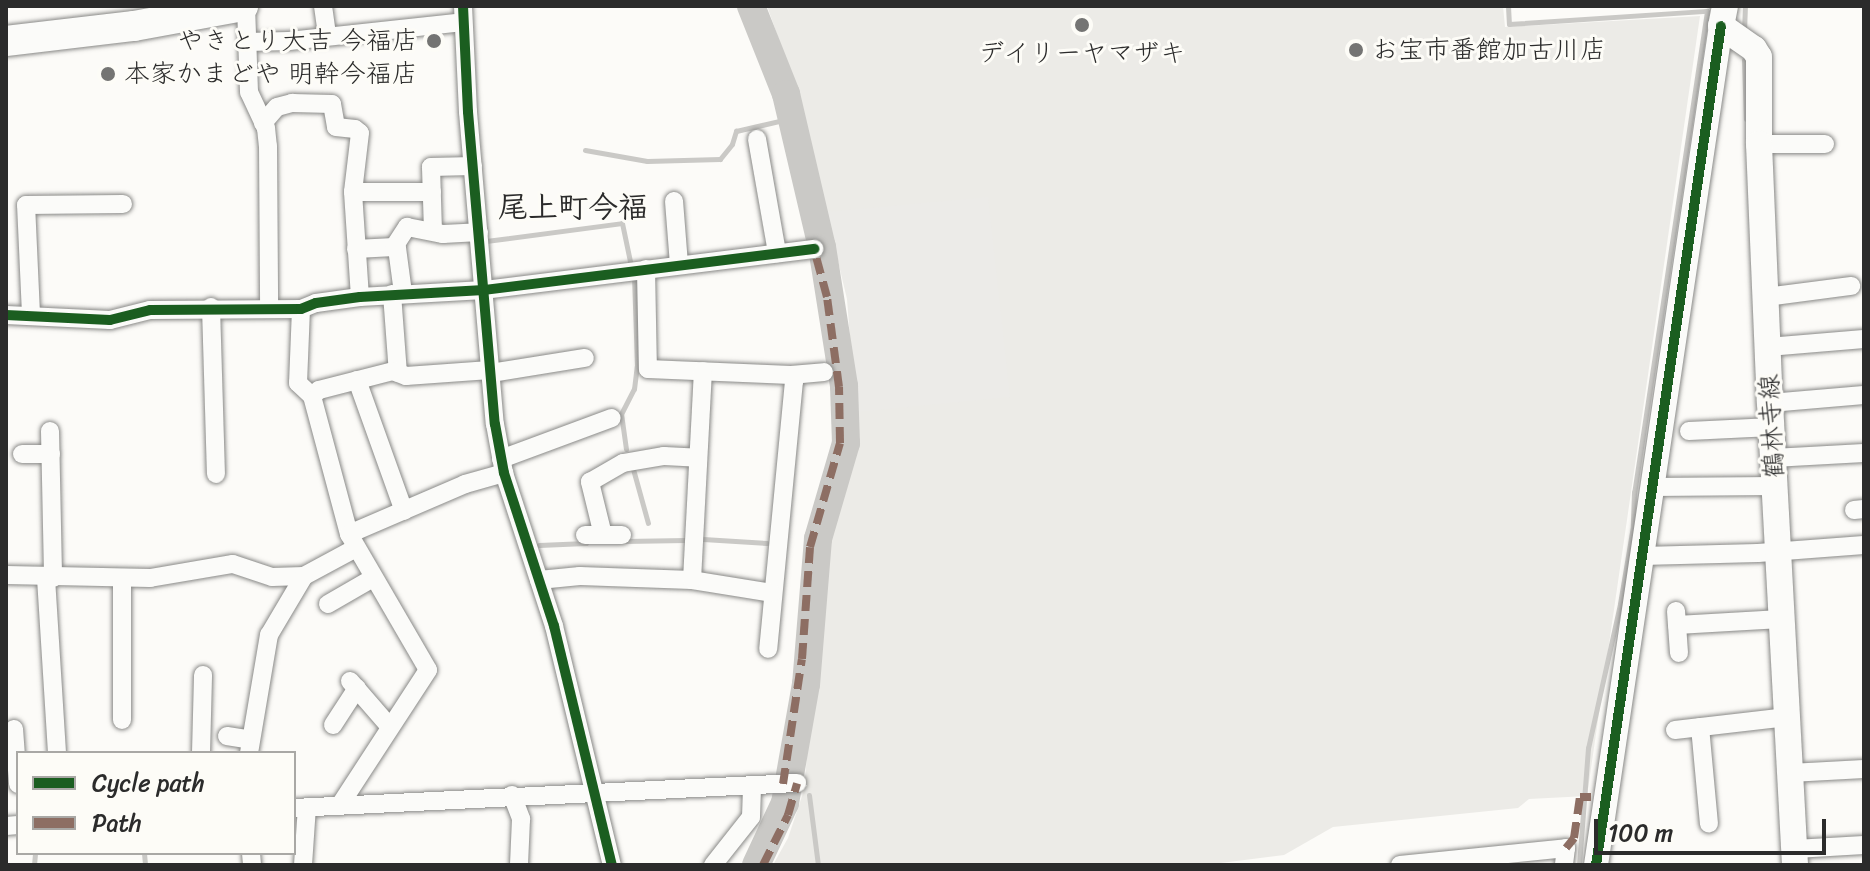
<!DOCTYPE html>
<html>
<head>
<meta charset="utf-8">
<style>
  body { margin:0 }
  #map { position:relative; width:1870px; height:871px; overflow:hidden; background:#fcfbf8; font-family:Sriracha,"Klee One",sans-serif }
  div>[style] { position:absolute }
  .built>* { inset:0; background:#ecebe7 }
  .green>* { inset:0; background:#ecebe8 }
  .stream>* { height:5px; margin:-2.5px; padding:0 2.5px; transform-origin:2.5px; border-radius:2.5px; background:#cac9c6 }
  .river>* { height:28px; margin:-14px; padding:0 14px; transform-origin:14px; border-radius:14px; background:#cac9c6 }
  .roads { filter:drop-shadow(0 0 2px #898987) drop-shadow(0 0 2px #898987) }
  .minor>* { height:18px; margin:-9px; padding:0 9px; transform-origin:9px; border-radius:9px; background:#fbfbf9 }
  .tertiary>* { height:24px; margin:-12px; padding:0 12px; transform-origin:12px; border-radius:12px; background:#fbfbf9 }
  .secondary>* { height:26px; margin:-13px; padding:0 13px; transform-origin:13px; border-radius:13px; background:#fbfbf9 }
  .trunk>* { height:30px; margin:-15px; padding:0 15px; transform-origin:15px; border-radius:15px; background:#fbfbf9 }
  .quiet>* { height:8px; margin-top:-4px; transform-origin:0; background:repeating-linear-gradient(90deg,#8d6e63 0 16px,transparent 0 24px) }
  .cycleway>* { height:10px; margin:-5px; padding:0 5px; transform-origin:5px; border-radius:5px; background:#1b5e20 }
  .dots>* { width:22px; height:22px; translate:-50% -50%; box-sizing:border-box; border:4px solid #fdfcf7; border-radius:50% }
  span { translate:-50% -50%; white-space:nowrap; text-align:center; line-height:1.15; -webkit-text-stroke:6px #fdfcf7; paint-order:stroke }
  .poi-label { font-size:26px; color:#2b2b2b }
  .right { translate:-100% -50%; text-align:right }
  .left { translate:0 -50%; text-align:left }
  .street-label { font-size:26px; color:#2b2b2b }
  .quarter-label { font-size:30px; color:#2b2b2b; font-weight:700 }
  .frame { position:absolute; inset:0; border:8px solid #2b2b2b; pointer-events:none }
  .legend { position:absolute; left:16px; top:751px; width:280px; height:104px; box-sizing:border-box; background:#fdfcf7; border:2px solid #a9a8a5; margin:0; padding:10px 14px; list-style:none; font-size:24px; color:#2b2b2b }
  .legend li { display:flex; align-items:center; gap:16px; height:40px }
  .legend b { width:40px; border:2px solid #a9a8a5 }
  .scale { position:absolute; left:1594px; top:819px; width:232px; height:36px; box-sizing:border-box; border:4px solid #2b2b2b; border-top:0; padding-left:10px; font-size:24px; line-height:28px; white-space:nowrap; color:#2b2b2b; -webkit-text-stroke:6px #fdfcf7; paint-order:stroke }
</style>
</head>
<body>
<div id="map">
  <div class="built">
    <div style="clip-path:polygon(767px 6px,1503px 6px,1505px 27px,1700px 16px,1587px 796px,1529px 799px,1518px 808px,1333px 827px,1284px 855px,1205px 865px,773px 865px,788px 838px,804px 790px,823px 573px,857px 430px,847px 299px,798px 93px)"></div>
  </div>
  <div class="green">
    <div style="clip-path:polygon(988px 197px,1010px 397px,857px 412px,848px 300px,827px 212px)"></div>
  </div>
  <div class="stream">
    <div style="left:1508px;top:6px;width:18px;rotate:87deg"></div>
    <div style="left:1509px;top:24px;width:198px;rotate:-3.8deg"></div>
    <div style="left:1707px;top:11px;width:487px;rotate:98.6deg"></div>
    <div style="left:1634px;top:492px;width:34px;rotate:92deg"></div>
    <div style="left:1633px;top:526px;width:79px;rotate:99.5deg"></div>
    <div style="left:1620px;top:604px;width:148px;rotate:102.5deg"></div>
    <div style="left:1588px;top:748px;width:117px;rotate:94.4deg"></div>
    <div style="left:1744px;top:33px;width:27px;rotate:-88deg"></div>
    <div style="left:1744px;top:60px;width:59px;rotate:88.1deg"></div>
    <div style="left:585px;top:150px;width:63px;rotate:10.1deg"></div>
    <div style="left:647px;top:161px;width:73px;rotate:-1.6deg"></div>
    <div style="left:720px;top:159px;width:19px;rotate:-51deg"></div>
    <div style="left:732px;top:144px;width:14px;rotate:-73deg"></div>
    <div style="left:736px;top:131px;width:57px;rotate:-13.1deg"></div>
    <div style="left:486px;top:241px;width:137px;rotate:-7.5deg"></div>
    <div style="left:622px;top:223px;width:44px;rotate:78.2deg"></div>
    <div style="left:626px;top:449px;width:35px;rotate:-98deg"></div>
    <div style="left:621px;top:414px;width:28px;rotate:-63deg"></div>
    <div style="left:634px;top:389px;width:23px;rotate:-83deg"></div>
    <div style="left:637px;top:366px;width:89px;rotate:-91.9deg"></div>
    <div style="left:633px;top:469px;width:56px;rotate:74.5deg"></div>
    <div style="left:703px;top:539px;width:64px;rotate:3.6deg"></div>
    <div style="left:624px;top:541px;width:62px;rotate:-0.9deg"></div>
    <div style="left:539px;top:545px;width:47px;rotate:-2.4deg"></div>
    <div style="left:809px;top:795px;width:71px;rotate:82.7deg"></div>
    <div style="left:144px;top:853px;width:12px;rotate:85deg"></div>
    <div style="left:34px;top:865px;width:12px;rotate:-85deg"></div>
  </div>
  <div class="river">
    <div style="left:751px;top:6px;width:95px;rotate:68.3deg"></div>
    <div style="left:786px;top:94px;width:157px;rotate:76.8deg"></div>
    <div style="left:822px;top:247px;width:141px;rotate:81deg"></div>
    <div style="left:844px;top:386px;width:57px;rotate:88deg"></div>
    <div style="left:846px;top:443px;width:100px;rotate:106.3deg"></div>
    <div style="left:818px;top:539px;width:145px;rotate:94.7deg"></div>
    <div style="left:806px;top:684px;width:121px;rotate:100deg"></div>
    <div style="left:785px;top:803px;width:68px;rotate:115.1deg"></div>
  </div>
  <div class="roads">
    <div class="minor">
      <div style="left:246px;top:6px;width:86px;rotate:88deg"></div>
      <div style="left:249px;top:92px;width:40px;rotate:65deg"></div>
      <div style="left:266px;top:128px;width:18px;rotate:84deg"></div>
      <div style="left:268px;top:146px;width:163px;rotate:89.6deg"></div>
      <div style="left:323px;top:6px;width:30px;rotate:82deg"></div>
      <div style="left:463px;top:6px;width:106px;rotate:87.3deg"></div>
      <div style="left:468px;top:112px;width:313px;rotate:85.1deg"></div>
      <div style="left:495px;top:424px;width:50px;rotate:79.6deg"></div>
      <div style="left:504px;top:473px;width:161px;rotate:71.9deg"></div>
      <div style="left:554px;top:626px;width:246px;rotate:76.4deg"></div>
      <div style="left:247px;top:42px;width:42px;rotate:-1.4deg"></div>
      <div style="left:289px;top:41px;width:175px;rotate:-6.2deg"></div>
      <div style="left:263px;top:123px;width:21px;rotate:-49deg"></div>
      <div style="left:277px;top:107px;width:16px;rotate:-15deg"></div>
      <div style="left:292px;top:103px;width:40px;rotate:1.4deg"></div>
      <div style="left:332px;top:104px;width:23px;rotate:80deg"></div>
      <div style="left:336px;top:127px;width:19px;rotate:6deg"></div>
      <div style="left:355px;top:129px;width:6px;rotate:39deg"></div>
      <div style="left:360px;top:133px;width:59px;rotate:96.8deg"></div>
      <div style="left:353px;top:192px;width:105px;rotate:86.2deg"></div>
      <div style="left:757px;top:139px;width:116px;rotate:80deg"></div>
      <div style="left:1759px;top:144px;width:66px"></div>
      <div style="left:353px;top:192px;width:79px"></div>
      <div style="left:674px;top:201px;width:64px;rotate:85.5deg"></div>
      <div style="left:433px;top:231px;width:64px;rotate:-91.8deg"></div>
      <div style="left:431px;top:167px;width:42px;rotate:-1.4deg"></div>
      <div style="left:394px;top:247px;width:3px;rotate:18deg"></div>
      <div style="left:397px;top:248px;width:45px;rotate:82.4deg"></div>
      <div style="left:356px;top:249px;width:38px;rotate:-3deg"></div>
      <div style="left:394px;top:247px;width:24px;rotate:-57deg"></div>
      <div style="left:407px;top:227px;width:37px;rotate:11deg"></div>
      <div style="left:443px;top:234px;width:36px;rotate:-3deg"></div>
      <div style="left:646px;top:269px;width:100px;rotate:88.9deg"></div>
      <div style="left:648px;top:369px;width:143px;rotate:2.4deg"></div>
      <div style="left:791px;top:375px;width:7px;rotate:63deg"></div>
      <div style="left:794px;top:381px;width:269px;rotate:95.5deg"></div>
      <div style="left:392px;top:294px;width:79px;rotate:85.7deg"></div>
      <div style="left:1766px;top:297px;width:86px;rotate:-7.4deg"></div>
      <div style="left:211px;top:307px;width:167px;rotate:88.3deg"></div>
      <div style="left:301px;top:309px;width:74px;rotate:92.3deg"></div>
      <div style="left:298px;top:383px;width:19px;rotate:43deg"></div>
      <div style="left:312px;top:396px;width:143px;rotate:75deg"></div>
      <div style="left:349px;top:534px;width:157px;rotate:59.8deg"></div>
      <div style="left:428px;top:670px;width:161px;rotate:123.1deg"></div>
      <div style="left:31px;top:314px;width:109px;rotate:-92.6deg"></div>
      <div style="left:26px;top:205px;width:97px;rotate:-0.6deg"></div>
      <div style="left:6px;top:315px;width:104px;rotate:2.8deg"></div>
      <div style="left:110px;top:320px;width:41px;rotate:-14deg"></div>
      <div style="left:150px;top:310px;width:151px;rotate:-0.4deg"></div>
      <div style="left:301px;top:309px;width:16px;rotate:-22deg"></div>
      <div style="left:316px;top:303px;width:44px;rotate:-7.8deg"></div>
      <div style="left:360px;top:297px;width:124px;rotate:-3.2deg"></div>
      <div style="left:484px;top:290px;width:333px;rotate:-7.1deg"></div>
      <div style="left:1768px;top:347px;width:96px;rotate:-4.8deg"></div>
      <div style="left:491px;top:373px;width:95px;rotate:-9.1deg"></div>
      <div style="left:791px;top:375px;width:33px;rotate:-5deg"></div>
      <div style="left:357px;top:380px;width:139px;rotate:70.3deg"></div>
      <div style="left:312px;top:396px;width:9px;rotate:-41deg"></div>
      <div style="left:319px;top:390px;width:76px;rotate:-14.4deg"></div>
      <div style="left:393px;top:371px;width:14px;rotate:21deg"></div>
      <div style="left:406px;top:376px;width:84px;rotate:-4.1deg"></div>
      <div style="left:1770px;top:403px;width:94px;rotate:-4.9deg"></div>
      <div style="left:50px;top:431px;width:147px;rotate:88.8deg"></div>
      <div style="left:1689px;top:431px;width:83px;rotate:-2.8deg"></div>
      <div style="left:22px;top:454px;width:29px"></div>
      <div style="left:1773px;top:458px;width:91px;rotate:-3.1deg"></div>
      <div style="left:501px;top:459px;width:118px;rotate:-20.3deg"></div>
      <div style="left:1652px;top:487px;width:123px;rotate:-0.5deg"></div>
      <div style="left:1854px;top:510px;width:10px;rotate:-6deg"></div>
      <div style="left:349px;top:534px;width:126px;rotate:-23.3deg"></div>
      <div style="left:465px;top:484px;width:41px;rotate:-15.8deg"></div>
      <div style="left:585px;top:535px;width:37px"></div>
      <div style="left:603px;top:535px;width:55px;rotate:-103.8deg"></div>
      <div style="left:590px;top:482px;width:38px;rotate:-30deg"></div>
      <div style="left:623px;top:463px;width:42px;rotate:-9.7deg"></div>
      <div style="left:664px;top:456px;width:34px;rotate:3deg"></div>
      <div style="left:1642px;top:556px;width:116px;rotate:-1.5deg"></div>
      <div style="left:1758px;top:553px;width:106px;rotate:-4.3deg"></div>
      <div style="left:6px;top:575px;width:144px;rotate:1.2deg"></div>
      <div style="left:150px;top:578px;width:84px;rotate:-9.6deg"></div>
      <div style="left:233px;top:564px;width:41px;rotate:18.4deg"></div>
      <div style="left:272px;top:577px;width:32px;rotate:-2deg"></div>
      <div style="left:304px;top:576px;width:59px;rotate:-28.3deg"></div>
      <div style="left:46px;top:578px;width:175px;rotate:86.4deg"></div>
      <div style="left:539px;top:580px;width:41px;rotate:-5.6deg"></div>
      <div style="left:580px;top:576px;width:112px;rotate:2deg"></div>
      <div style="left:692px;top:580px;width:81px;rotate:9.2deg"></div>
      <div style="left:692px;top:580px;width:209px;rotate:-87deg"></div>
      <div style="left:328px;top:604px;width:52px;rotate:-30deg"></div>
      <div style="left:1676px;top:611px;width:42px;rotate:85.9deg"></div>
      <div style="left:1677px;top:625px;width:104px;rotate:-3.3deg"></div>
      <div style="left:350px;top:681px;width:61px;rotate:49deg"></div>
      <div style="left:122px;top:720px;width:142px;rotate:-90deg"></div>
      <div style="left:333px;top:725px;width:44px;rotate:-57deg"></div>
      <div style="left:1700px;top:727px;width:97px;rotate:84.7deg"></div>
      <div style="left:14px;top:729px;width:55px;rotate:85.8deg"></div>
      <div style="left:1675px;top:730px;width:113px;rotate:-6.6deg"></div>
      <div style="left:227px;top:736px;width:24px;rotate:9deg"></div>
      <div style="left:201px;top:753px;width:78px;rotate:-88.5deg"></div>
      <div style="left:249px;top:753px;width:120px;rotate:-80.4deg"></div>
      <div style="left:269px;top:635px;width:69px;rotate:-59.3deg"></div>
      <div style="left:1790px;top:773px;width:74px;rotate:-3.1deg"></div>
      <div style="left:512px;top:795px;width:26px;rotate:69deg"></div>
      <div style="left:521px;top:819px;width:46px;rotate:92.5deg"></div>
      <div style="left:294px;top:808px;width:504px;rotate:-2.85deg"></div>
      <div style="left:6px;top:826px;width:12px;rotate:-5deg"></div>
      <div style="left:1795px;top:849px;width:69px;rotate:-3.3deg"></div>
      <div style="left:251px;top:853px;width:12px;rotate:85deg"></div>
      <div style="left:303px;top:865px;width:58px;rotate:-86.1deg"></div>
      <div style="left:713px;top:865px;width:61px;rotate:-51.6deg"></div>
      <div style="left:751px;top:817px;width:32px;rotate:-88deg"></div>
      <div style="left:1400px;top:865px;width:167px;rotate:-5.8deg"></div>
      <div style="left:1566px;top:848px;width:17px;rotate:97deg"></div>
    </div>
    <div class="tertiary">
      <div style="left:1596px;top:865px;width:848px;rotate:-81.53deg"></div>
    </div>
    <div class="secondary">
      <div style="left:1725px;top:6px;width:20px;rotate:101deg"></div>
      <div style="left:1721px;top:26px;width:40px;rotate:34.9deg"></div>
      <div style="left:1754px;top:49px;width:9px;rotate:58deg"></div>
      <div style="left:1759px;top:57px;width:87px;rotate:90deg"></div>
      <div style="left:1759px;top:144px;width:259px;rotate:87.6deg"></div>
      <div style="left:1770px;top:403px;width:463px;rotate:86.9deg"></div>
    </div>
    <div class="trunk">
      <div style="left:6px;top:41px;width:129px;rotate:-6.7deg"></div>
      <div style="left:134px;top:26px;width:111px;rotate:-10.4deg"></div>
    </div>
  </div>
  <div class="quiet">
    <div style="left:783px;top:784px;width:126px;rotate:-81.4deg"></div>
    <div style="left:802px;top:659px;width:112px;rotate:-85.9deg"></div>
    <div style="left:810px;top:547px;width:108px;rotate:-73.9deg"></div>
    <div style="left:840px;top:443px;width:56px;rotate:-91deg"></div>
    <div style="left:839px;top:387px;width:91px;rotate:-97.6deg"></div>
    <div style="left:827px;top:297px;width:50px;rotate:-105.2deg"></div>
    <div style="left:1566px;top:848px;width:13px;rotate:-51deg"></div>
    <div style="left:1574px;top:838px;width:41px;rotate:-81.7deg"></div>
    <div style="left:1580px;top:797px;width:11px"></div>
    <div style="left:763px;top:865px;width:56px;rotate:-63.4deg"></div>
    <div style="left:788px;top:815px;width:33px;rotate:-74deg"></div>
  </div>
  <div class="cycleway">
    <div style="left:463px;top:6px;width:106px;rotate:87.3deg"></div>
    <div style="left:468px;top:112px;width:313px;rotate:85.1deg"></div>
    <div style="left:495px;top:424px;width:50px;rotate:79.6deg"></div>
    <div style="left:504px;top:473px;width:161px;rotate:71.9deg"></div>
    <div style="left:554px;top:626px;width:246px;rotate:76.4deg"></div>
    <div style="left:6px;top:315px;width:104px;rotate:2.8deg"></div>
    <div style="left:110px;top:320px;width:41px;rotate:-14deg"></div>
    <div style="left:150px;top:310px;width:151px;rotate:-0.4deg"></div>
    <div style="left:301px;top:309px;width:16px;rotate:-22deg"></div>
    <div style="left:316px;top:303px;width:44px;rotate:-7.8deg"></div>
    <div style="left:360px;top:297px;width:124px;rotate:-3.2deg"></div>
    <div style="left:484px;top:290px;width:333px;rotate:-7.1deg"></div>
    <div style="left:1596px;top:865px;width:848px;rotate:-81.53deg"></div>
  </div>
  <div class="dots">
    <div style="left:1082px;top:25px;background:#747473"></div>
    <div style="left:434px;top:41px;background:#747473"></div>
    <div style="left:1356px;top:50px;background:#747473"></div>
    <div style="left:108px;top:74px;background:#747473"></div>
  </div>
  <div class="poi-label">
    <span class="right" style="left:418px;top:41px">やきとり大吉 今福店</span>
    <span class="left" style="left:1372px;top:50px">お宝市番館加古川店</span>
    <span style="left:1082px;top:53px">デイリーヤマザキ</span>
    <span class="left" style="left:124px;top:74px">本家かまどや 明幹今福店</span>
  </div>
  <div class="street-label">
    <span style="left:1772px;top:426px;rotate:-93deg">鶴林寺線</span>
  </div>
  <div class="quarter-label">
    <span style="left:573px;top:207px">尾上町今福</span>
  </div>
  <div class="frame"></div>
  <ul class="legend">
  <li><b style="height:10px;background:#1b5e20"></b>Cycle path</li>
  <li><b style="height:10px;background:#8d6e63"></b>Path</li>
  </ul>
  <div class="scale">100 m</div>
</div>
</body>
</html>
